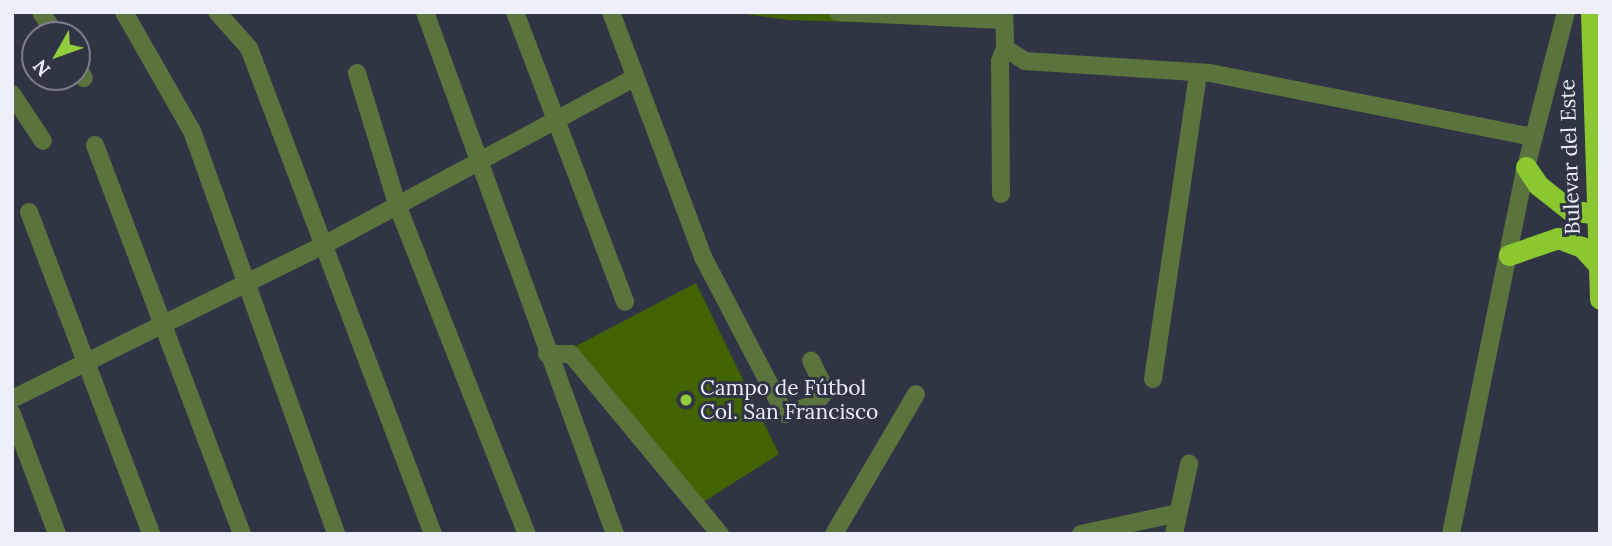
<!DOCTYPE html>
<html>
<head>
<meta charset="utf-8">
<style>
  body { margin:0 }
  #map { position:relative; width:1612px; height:546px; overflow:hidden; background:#303545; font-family:Lora,serif }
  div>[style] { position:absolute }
  .green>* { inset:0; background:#416400 }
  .minor>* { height:18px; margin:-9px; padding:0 9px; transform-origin:9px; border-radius:9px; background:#5b743e }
  .highway>* { height:21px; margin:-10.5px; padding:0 10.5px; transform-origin:10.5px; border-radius:10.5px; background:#8bc72e }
  .dots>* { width:19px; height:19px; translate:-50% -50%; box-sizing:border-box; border:4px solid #303545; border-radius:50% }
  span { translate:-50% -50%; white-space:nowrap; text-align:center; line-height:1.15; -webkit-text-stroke:6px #303545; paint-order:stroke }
  .street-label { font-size:21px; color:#edf0fb }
  .poi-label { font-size:21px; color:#edf0fb }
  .left { translate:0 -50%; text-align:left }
  .frame { position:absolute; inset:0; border:14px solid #edf0fb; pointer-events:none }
  .north { position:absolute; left:21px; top:21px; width:70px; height:70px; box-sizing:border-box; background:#303545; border:2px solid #7c808e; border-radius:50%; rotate:230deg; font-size:19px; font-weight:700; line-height:28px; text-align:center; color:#edf0fb }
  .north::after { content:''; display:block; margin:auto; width:24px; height:32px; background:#92cd3e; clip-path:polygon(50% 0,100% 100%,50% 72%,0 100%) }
</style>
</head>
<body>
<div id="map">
  <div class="green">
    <div style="clip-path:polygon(731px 12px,1009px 12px,1008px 27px,789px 20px)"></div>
    <div style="clip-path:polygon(696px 283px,779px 454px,700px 504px,576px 346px)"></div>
  </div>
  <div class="minor">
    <div style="left:41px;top:12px;width:27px;rotate:57deg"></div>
    <div style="left:124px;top:12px;width:137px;rotate:60.3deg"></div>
    <div style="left:192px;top:131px;width:428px;rotate:70.3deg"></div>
    <div style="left:217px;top:12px;width:48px;rotate:48.4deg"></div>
    <div style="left:249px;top:48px;width:520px;rotate:69.26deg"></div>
    <div style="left:425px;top:12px;width:556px;rotate:70deg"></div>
    <div style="left:515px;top:12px;width:310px;rotate:69.2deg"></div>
    <div style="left:611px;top:12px;width:262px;rotate:69.4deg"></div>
    <div style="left:703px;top:257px;width:177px;rotate:62.4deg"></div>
    <div style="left:785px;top:414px;width:32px;rotate:-18deg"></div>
    <div style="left:815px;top:404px;width:17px;rotate:-50deg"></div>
    <div style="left:826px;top:391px;width:34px;rotate:-116deg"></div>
    <div style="left:838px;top:12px;width:164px;rotate:2.8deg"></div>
    <div style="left:1004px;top:12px;width:36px;rotate:88deg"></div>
    <div style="left:1005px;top:48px;width:24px;rotate:33deg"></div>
    <div style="left:1025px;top:61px;width:185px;rotate:3.7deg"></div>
    <div style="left:1210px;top:73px;width:330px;rotate:11.2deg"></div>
    <div style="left:77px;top:67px;width:13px;rotate:58deg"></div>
    <div style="left:357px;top:73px;width:140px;rotate:73deg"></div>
    <div style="left:398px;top:207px;width:352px;rotate:68.5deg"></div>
    <div style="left:12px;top:94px;width:56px;rotate:56.6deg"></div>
    <div style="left:95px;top:145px;width:416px;rotate:69.3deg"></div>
    <div style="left:1001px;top:194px;width:133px;rotate:-90.4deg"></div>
    <div style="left:1000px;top:61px;width:14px;rotate:-69deg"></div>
    <div style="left:29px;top:212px;width:344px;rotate:69.2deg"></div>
    <div style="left:547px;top:354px;width:24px"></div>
    <div style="left:571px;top:354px;width:234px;rotate:50.4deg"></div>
    <div style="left:1153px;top:379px;width:309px;rotate:-81.6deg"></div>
    <div style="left:12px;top:399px;width:346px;rotate:-26.3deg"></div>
    <div style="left:322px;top:246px;width:352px;rotate:-28.3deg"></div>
    <div style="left:12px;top:414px;width:128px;rotate:69.4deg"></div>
    <div style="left:834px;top:534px;width:162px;rotate:-59.6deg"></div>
    <div style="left:1081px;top:534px;width:99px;rotate:-12.2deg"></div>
    <div style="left:1174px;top:534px;width:72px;rotate:-77.9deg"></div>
    <div style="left:1451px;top:534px;width:375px;rotate:-78.5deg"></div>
    <div style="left:1526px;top:167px;width:160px;rotate:-75.5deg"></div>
  </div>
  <div class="highway">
    <div style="left:1591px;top:12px;width:287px;rotate:88.2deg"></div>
    <div style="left:1526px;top:167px;width:22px;rotate:56deg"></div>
    <div style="left:1538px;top:185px;width:42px;rotate:38.2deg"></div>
    <div style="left:1571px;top:211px;width:24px;rotate:5deg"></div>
    <div style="left:1509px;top:255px;width:52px;rotate:-19.1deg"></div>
    <div style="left:1558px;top:238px;width:26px;rotate:21deg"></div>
    <div style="left:1582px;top:247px;width:25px;rotate:48deg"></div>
  </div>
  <div class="dots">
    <div style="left:686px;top:400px;background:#92cd3e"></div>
  </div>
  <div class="street-label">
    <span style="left:1570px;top:157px;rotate:-92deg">Bulevar del Este</span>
  </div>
  <div class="poi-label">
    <span class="left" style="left:700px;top:400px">Campo de Fútbol<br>Col. San Francisco</span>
  </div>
  <div class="frame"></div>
  <div class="north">N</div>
</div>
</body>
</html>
